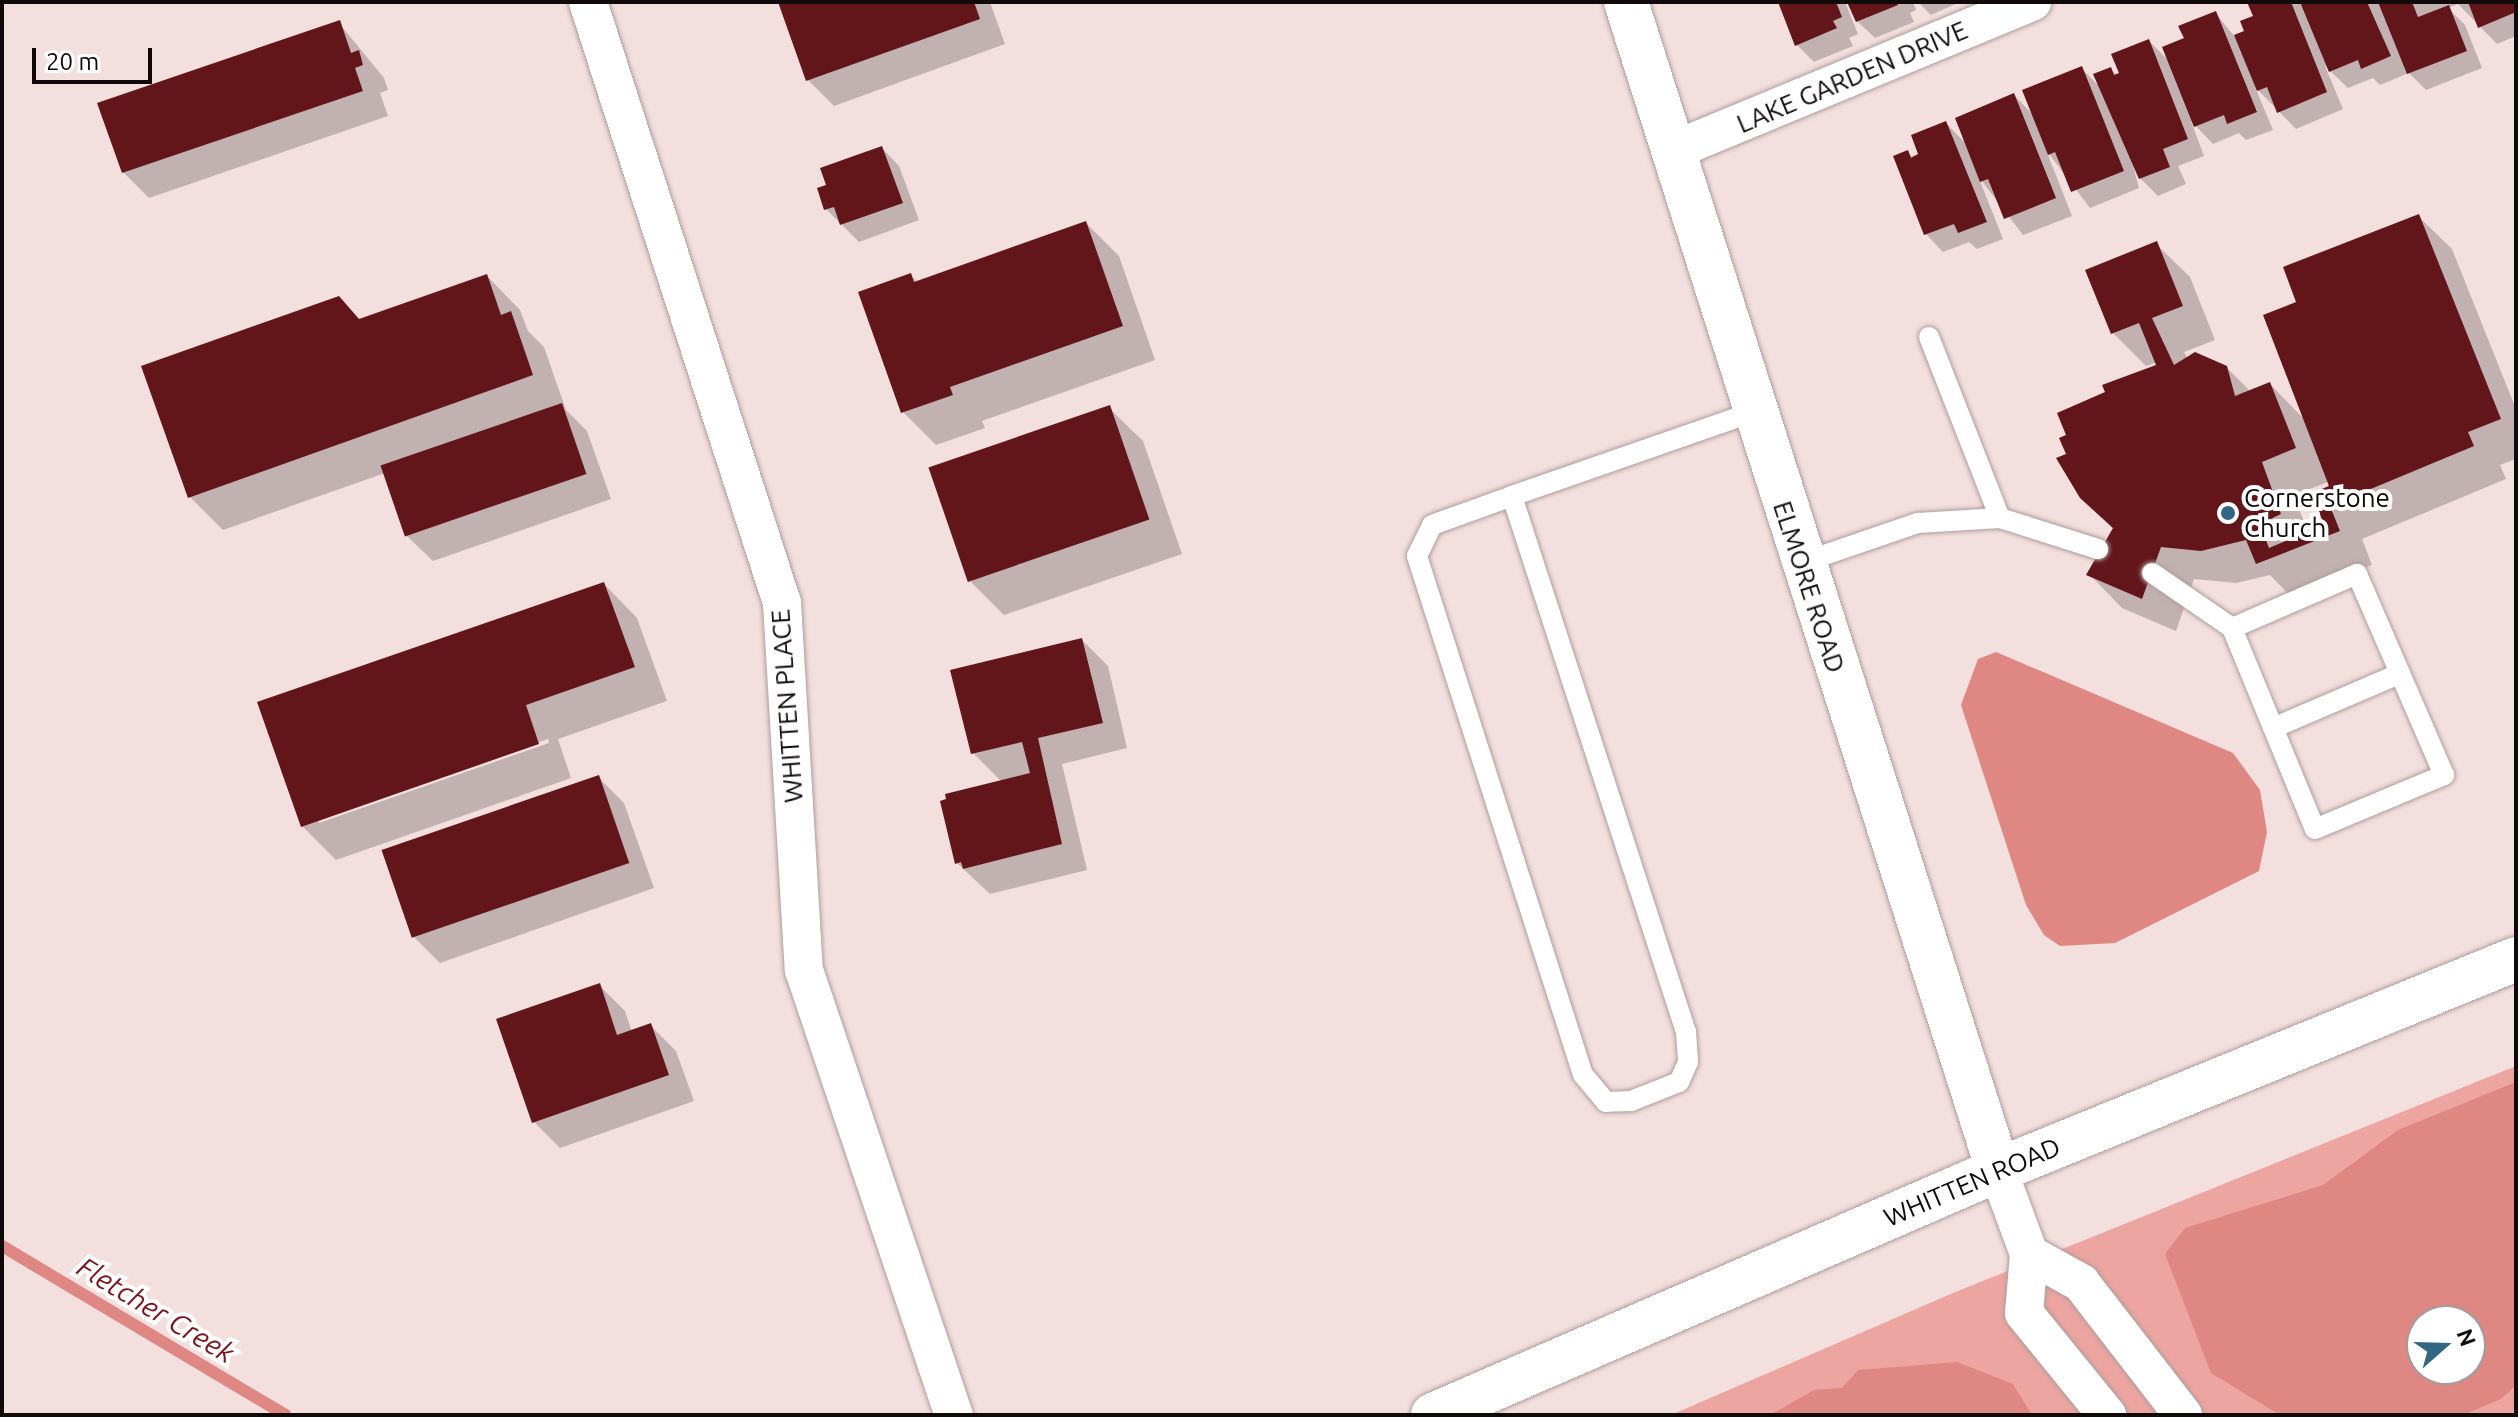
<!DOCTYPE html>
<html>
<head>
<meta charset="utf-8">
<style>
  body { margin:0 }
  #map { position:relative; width:2518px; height:1417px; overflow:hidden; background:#f2dfde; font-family:Ubuntu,sans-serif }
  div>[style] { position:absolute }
  .green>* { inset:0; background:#eda5a1 }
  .water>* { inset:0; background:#df8783 }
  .shadow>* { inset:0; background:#0003 }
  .stream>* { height:12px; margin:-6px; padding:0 6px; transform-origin:6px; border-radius:6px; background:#df8783 }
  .building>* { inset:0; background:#63161a; transform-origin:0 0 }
  .roads { filter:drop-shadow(0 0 2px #af9d9b) drop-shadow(0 0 2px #af9d9b) }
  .lane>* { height:20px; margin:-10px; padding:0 10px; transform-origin:10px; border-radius:10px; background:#fff }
  .street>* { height:38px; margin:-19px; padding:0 19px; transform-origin:19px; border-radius:19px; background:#fff }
  .secondary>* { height:44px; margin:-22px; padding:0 22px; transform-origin:22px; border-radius:22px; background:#fff }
  .dots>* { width:22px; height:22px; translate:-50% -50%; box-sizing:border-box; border:4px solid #fff; border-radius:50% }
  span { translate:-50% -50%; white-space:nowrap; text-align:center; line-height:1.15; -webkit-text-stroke:8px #fff; paint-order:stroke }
  .street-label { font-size:26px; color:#100a0a }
  .poi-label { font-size:26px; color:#100a0a }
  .left { translate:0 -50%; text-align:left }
  .water-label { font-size:28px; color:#7d131d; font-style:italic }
  .frame { position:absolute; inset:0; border:4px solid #100a0a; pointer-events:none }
  .north { position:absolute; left:2406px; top:1305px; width:80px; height:80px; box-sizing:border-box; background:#fff; border:2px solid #9f9d9d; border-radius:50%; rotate:70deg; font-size:22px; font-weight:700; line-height:32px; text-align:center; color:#100a0a }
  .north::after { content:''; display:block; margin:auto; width:28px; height:36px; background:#316782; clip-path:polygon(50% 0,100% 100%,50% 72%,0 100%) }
  .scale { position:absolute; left:32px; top:48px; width:120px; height:36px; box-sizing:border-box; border:4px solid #100a0a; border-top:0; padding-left:10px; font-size:24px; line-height:28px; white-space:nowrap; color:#100a0a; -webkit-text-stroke:6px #fff; paint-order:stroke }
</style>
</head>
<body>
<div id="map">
  <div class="green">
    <div style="clip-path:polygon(evenodd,2516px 1066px,2516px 1415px,1671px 1415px,1953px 1293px,2516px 1066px,2422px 1321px,2470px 1321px,2470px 1369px,2422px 1369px,2422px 1321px)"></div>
  </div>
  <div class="water">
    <div style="clip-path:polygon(1996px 652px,2233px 753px,2260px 790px,2267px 832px,2259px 871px,2115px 943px,2060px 946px,2044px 935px,2026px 905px,1961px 705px,1978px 659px)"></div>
    <div style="clip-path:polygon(evenodd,2516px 1082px,2516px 1385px,2501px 1399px,2463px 1415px,2280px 1415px,2211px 1373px,2165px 1254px,2185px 1228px,2323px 1185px,2398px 1130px,2516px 1082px,2422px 1321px,2470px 1321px,2470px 1369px,2422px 1369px,2422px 1321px)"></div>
    <div style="clip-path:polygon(1957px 1362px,2013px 1384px,2032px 1415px,1770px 1415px,1814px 1390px,1842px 1388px,1858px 1370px)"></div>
  </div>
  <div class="shadow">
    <div style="clip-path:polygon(780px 2px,990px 2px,1005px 44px,834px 106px,808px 80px)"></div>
    <div style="clip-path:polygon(1779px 2px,1845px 2px,1858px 34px,1849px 38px,1853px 46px,1814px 62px,1797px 45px)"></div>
    <div style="clip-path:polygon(1849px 2px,1913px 2px,1916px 10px,1910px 13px,1914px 22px,1875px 38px,1857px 21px)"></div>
    <div style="clip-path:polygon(1918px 2px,1960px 2px,1931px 15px)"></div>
    <div style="clip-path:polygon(2249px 2px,2299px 2px,2304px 7px,2302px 2px,2516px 2px,2516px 36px,2497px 44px,2458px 4px,2448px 8px,2465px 25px,2482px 68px,2426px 90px,2409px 73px,2380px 85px,2373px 78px,2348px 88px,2325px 66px,2343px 109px,2296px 129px,2255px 87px,2273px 130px,2246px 140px,2239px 133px,2213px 144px,2191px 121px,2204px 156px,2178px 166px,2186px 184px,2158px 196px,2140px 178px,2130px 154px,2139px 188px,2090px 208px,2046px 150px,2072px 216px,2023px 235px,1978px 176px,2003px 239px,1977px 249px,1969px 242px,1943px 252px,1926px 234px,1896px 157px,1921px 155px,1946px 123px,1968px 146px,2014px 95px,2034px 116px,2081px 68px,2101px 88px,2111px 69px,2117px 76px,2149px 41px,2171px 63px,2186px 39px,2216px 14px,2235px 37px,2247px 32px,2255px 17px)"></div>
    <div style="clip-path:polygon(339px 23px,384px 78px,388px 90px,380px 93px,388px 116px,149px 198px,123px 172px)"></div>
    <div style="clip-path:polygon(882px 148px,899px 166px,919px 220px,859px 242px,826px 209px)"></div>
    <div style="clip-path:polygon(evenodd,2418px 216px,2452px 249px,2516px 409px,2516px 459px,2500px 465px,2506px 479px,2362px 539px,2372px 565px,2291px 597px,2270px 575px,2236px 583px,2194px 579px,2176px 631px,2122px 608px,2089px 574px,2114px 530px,2082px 497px,2068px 455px,2069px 436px,2108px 394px,2159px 366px,2157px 362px,2146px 366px,2113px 333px,2156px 244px,2190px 277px,2215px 340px,2184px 352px,2188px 359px,2226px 367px,2251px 392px,2270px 384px,2306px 421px,2299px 303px,2418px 216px,2328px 482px,2327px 526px,2308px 533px,2294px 495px,2328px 482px)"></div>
    <div style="clip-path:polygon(1086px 223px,1119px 256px,1155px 360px,982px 421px,985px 428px,936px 445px,903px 412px,911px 276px,918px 282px)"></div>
    <div style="clip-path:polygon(487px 276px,520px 310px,528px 331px,544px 347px,566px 410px,587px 431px,611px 499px,433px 561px,407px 536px,385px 473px,223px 530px,190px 497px,360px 321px)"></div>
    <div style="clip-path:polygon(1109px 408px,1143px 441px,1182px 554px,1004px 615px,971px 582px)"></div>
    <div style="clip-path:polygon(evenodd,604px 584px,637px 618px,667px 701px,558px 739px,571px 778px,336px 860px,302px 826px,604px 584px,548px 739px,549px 743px,319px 823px,319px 819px,548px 739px)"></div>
    <div style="clip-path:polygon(1082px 640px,1108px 666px,1127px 748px,1062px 764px,1087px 870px,990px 894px,957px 863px,1002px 782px,973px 753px)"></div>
    <div style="clip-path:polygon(598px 777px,624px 803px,654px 888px,440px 963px,414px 937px)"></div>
    <div style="clip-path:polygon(599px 985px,625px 1011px,632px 1032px,651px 1026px,676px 1051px,694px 1101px,560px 1148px,534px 1122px)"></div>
  </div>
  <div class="stream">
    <div style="left:2px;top:1246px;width:330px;rotate:30.8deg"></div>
  </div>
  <div class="building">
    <div style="clip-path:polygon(778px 2px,974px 2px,980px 19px,806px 81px)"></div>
    <div style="clip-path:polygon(1778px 2px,1836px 2px,1842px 17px,1833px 21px,1837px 28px,1795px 46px)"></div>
    <div style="clip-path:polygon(1847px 2px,1897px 2px,1898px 5px,1856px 22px)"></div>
    <div style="clip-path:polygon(2247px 2px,2291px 2px,2327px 92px,2277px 113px,2267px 87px,2257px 91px,2234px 35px,2244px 31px,2240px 21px,2253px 16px)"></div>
    <div style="clip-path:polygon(2300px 2px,2367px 2px,2391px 56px,2361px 69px,2358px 60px,2329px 72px)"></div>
    <div style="clip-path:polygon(2378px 2px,2412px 2px,2418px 17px,2449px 5px,2467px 51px,2407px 74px)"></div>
    <div style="clip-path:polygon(2468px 2px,2516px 2px,2516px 12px,2478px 28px)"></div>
    <div style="clip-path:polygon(2216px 11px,2257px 112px,2227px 124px,2224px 115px,2194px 127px,2162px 47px,2184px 38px,2178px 26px)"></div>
    <div style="clip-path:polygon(340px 20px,351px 53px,359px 50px,363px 65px,355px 68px,363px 91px,122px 173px,97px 103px)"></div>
    <div style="clip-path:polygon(2149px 39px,2188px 139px,2163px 149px,2170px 167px,2139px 179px,2093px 74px,2111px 67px,2114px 75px,2119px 73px,2111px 54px)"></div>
    <div style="clip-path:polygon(2082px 66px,2124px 171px,2071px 192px,2055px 152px,2048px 155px,2022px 90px)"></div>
    <div style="clip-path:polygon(2014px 93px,2056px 198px,2004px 219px,1988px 179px,1980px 182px,1955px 118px)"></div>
    <div style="clip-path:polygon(1946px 121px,1987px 222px,1958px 233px,1954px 224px,1924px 235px,1893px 156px,1908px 150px,1911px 158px,1918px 154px,1911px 135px)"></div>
    <div style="clip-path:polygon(882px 146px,903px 203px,840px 225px,834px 207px,824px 210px,817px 188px,826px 185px,820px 168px)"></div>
    <div style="clip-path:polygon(2419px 214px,2501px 419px,2468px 432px,2474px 446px,2330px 506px,2340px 531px,2256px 564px,2246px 540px,2201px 551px,2161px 547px,2142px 599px,2086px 575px,2113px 528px,2080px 498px,2056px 458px,2066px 454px,2059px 438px,2066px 435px,2057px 413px,2105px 392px,2102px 385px,2156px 365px,2139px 323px,2111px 334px,2085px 270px,2157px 241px,2183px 306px,2152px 318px,2174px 365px,2195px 352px,2227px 366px,2235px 396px,2270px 382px,2296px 448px,2262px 462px,2281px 514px,2260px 524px,2269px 548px,2324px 525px,2312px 493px,2329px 486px,2263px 315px,2296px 302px,2283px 267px)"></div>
    <div style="clip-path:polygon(1086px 221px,1123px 326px,950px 387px,953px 395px,901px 413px,858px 292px,911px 273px,914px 282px)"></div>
    <div style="clip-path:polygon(487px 274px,501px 315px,511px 311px,533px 375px,188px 498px,141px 366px,339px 296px,359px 319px)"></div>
    <div style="left:562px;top:403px;width:75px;height:192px;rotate:71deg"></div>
    <div style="left:1110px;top:405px;width:121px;height:192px;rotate:71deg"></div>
    <div style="clip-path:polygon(604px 582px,635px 667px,526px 705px,539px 744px,301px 827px,257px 702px)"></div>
    <div style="clip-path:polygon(1082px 638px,1103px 723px,1038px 738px,1062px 844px,963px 869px,961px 862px,955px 864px,940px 801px,946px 799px,945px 794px,1030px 773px,1022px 742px,971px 754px,950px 670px)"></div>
    <div style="left:599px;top:775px;width:93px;height:230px;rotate:71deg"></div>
    <div style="clip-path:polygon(600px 983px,617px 1035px,651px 1023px,669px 1075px,532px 1123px,496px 1019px)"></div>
  </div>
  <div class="roads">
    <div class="lane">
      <div style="left:1929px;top:337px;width:194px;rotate:68.6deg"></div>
      <div style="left:1512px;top:496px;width:564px;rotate:72.02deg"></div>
      <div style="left:1686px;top:1032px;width:30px;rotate:86deg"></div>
      <div style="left:1688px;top:1062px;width:22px;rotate:114deg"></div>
      <div style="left:1679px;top:1082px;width:52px;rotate:158.4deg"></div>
      <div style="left:1631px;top:1101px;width:25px;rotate:178deg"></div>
      <div style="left:1606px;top:1102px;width:35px;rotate:-130deg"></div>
      <div style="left:1583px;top:1075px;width:545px;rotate:-107.74deg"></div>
      <div style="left:1417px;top:556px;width:34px;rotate:-64deg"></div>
      <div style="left:1432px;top:525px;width:85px;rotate:-19.9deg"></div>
      <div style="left:1512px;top:496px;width:255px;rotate:-19.2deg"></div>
      <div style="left:1801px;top:563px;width:124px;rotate:-18.9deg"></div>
      <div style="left:1918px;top:523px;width:82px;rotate:-3.5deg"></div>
      <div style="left:2000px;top:518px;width:103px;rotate:17.6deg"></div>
      <div style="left:2152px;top:573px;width:97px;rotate:34.5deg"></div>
      <div style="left:2232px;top:628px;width:217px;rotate:67.6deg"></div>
      <div style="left:2315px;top:829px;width:140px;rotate:-22.7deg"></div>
      <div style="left:2444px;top:775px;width:219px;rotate:-113.4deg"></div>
      <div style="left:2357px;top:574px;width:136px;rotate:156.6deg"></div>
      <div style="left:2273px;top:728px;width:137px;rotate:-23.2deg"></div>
    </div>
    <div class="street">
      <div style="left:588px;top:2px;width:632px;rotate:72.11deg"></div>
      <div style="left:782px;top:603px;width:368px;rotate:86.6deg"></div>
      <div style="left:804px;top:970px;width:470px;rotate:71.4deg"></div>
      <div style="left:1672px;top:151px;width:390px;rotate:-22.5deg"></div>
      <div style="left:1998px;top:1170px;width:90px;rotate:69.7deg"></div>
      <div style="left:2029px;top:1254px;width:59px;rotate:94.8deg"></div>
      <div style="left:2024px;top:1313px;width:132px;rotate:50.9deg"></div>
      <div style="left:2029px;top:1254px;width:60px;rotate:29.1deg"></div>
      <div style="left:2081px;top:1283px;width:167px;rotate:52.3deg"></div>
    </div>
    <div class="secondary">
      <div style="left:1626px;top:2px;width:1226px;rotate:72.33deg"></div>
      <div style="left:1433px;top:1415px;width:616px;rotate:-23.44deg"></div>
      <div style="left:1998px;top:1170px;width:559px;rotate:-22.16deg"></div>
    </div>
  </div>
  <div class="dots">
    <div style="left:2228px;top:513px;background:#316782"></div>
  </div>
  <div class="street-label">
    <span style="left:1852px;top:77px;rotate:-23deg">LAKE GARDEN DRIVE</span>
    <span style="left:1809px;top:587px;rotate:72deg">ELMORE ROAD</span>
    <span style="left:787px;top:706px;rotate:-94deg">WHITTEN PLACE</span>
    <span style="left:1972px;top:1182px;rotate:-23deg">WHITTEN ROAD</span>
  </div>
  <div class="poi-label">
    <span class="left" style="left:2244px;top:513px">Cornerstone<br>Church</span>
  </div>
  <div class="water-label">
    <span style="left:156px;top:1310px;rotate:31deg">Fletcher Creek</span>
  </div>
  <div class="frame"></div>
  <div class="north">N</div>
  <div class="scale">20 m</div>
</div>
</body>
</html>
